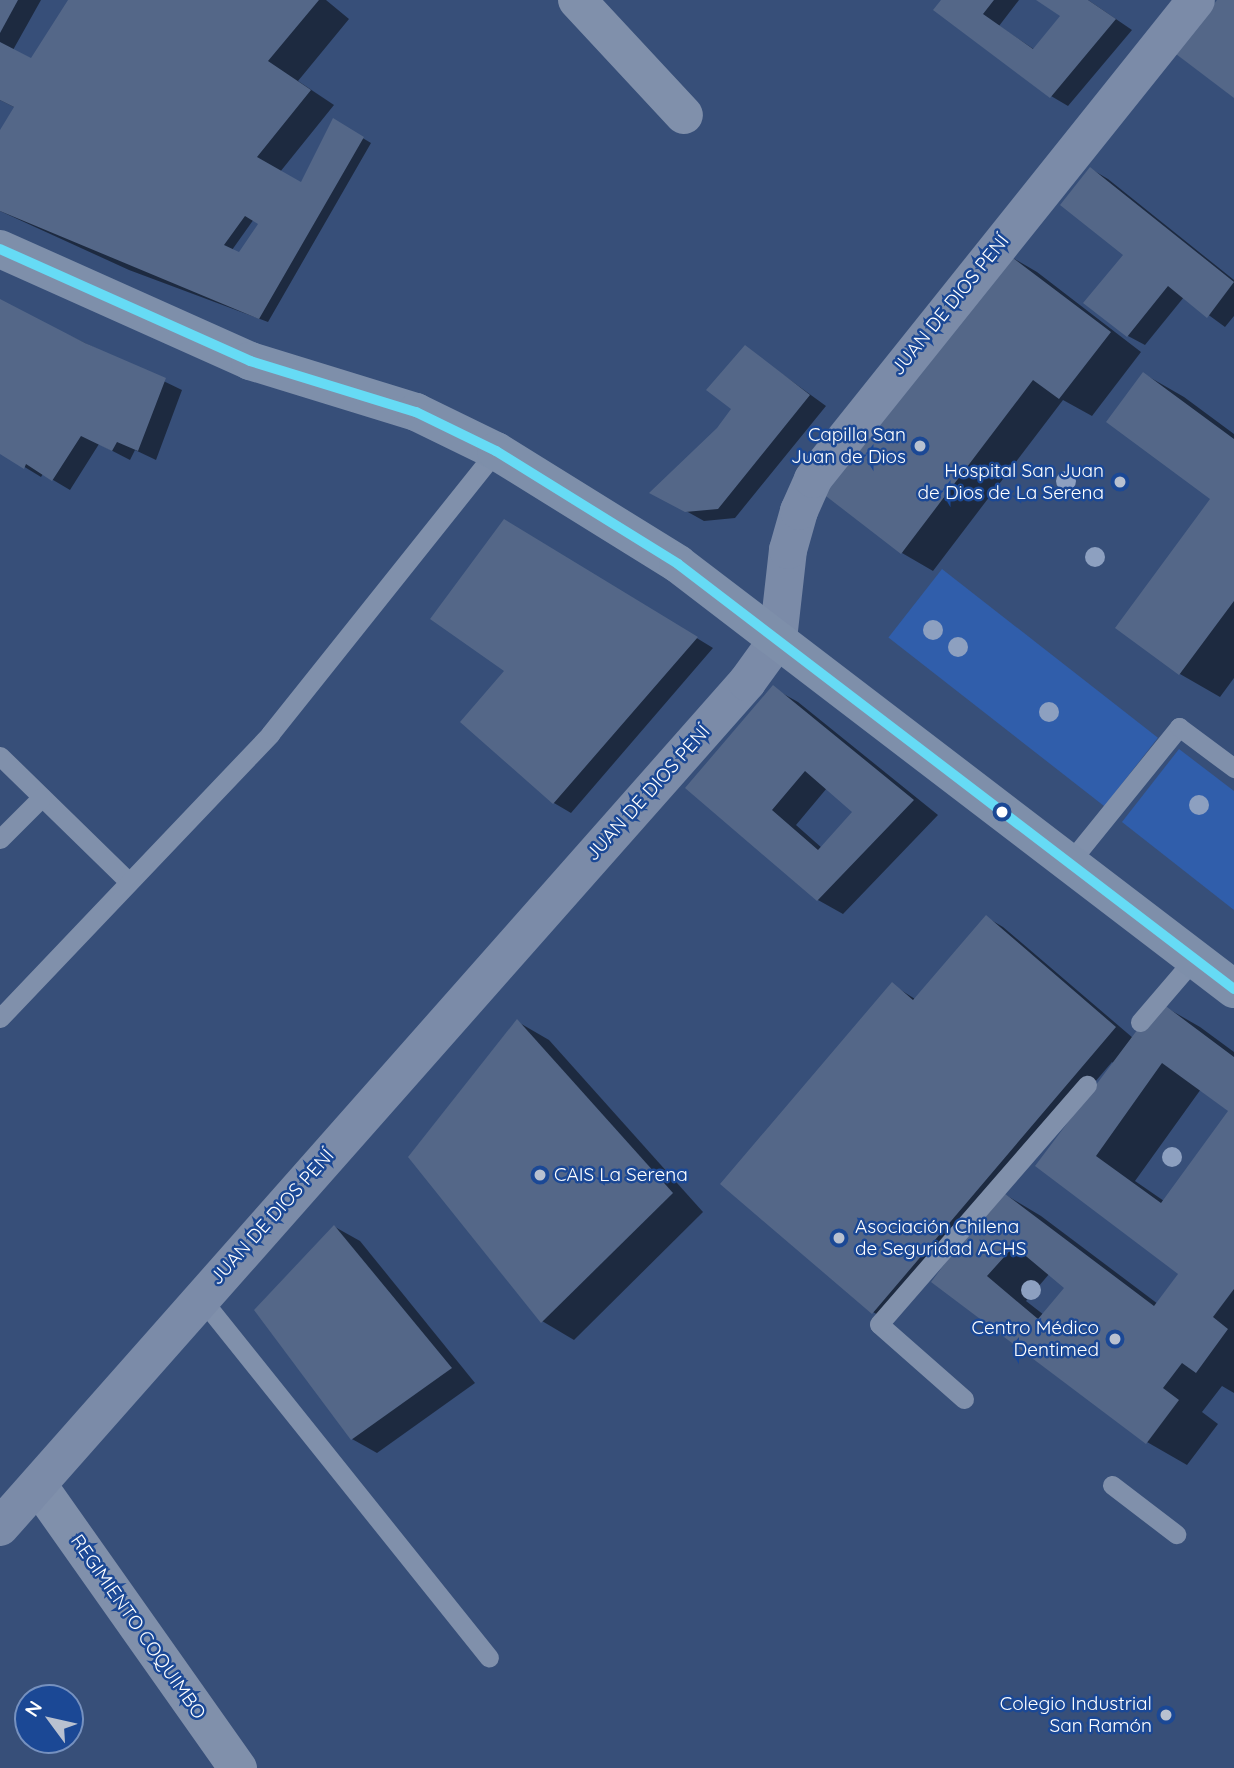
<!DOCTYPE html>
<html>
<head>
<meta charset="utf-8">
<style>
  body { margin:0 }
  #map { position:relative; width:1234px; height:1768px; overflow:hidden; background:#374f79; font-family:Quicksand,sans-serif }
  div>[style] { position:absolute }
  .green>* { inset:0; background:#305eab; transform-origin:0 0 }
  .shadow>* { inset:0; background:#0007 }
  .building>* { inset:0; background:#546788 }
  .service>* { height:19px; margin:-9.5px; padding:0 9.5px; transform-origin:9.5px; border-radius:9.5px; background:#8090ab }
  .minor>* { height:38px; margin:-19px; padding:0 19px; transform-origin:19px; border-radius:19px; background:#8090ab }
  .secondary>* { height:38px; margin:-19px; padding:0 19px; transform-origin:19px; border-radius:19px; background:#7b8ba8 }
  .primary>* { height:38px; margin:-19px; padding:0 19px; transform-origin:19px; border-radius:19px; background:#7e8faa }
  .bus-1>* { height:10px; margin:-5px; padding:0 5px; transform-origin:5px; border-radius:5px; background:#66dbf5 }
  .trees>* { width:20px; height:20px; margin:-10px; border-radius:50%; background:#8da0c0 }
  .dots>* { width:19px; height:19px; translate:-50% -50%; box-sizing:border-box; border:4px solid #1b4895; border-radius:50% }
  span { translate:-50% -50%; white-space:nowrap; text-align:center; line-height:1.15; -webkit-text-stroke:5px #1b4895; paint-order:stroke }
  .street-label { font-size:19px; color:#fff }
  .poi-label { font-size:19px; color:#fff }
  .right { translate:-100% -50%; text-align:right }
  .left { translate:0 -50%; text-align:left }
  .north { position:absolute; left:14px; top:1684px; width:70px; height:70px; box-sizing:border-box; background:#1b4895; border:2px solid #7691bf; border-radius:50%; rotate:303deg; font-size:19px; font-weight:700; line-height:28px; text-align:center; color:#fff }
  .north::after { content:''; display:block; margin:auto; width:24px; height:32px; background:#b9c1d0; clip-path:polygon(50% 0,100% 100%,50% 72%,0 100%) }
</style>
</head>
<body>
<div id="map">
  <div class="green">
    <div style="left:942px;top:569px;width:274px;height:87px;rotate:38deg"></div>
    <div style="clip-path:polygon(1179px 749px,1234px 791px,1234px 910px,1122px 822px)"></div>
  </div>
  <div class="shadow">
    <div style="clip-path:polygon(evenodd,0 0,41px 0,13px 50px,32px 60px,70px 0,326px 0,349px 19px,298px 81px,334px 105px,280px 172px,302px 185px,334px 121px,371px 143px,268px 322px,129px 270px,0 211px,0 134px,16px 108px,0 100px,0 0,254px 219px,261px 223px,240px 254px,232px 250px,254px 219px)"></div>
    <div style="clip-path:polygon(943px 0,1019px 0,999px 26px,1035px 50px,1063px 16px,1039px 0,1088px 0,1132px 30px,1068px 106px,1051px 96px)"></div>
    <div style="clip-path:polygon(1091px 169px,1108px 179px,1234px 280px,1234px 316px,1225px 327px,1184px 297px,1145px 345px,1128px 336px,1125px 254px)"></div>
    <div style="clip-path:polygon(1006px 254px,1037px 272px,1141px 352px,1092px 416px,1063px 400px,933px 571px,902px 553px)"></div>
    <div style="clip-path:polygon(0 302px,182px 390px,156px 460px,135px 450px,130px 460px,99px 444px,70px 490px,43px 474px,41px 477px,0 452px)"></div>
    <div style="clip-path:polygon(745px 347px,826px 406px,735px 518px,704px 521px,652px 492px,718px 429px,733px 409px)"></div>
    <div style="clip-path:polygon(1144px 374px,1184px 397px,1234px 434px,1234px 678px,1220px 697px,1180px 674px,1213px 499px)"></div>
    <div style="clip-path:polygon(522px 531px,713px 648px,571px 813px,554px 803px,462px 722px,507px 671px)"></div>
    <div style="clip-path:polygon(evenodd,773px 688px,798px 702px,938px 815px,843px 914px,818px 900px,687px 788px,773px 688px,827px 788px,854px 812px,822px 848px,796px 825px,827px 788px)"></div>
    <div style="clip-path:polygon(evenodd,986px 917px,1003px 927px,1133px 1038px,1160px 1004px,1200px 1027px,1234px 1052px,1234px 1393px,1222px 1386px,1202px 1412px,1218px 1424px,1187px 1465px,1147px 1442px,934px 1282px,975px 1228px,890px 1322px,873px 1312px,893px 985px,915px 999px,986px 917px,1112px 1062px,1114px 1064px,1037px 1166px,1180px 1274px,1158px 1304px,1041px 1216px,1001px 1192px,1112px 1062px,986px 917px,1201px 1089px,1230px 1110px,1164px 1201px,1135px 1181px,1201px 1089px,986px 917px,1050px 1273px,1067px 1287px,1044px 1315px,1026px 1301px,1050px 1273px)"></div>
    <div style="clip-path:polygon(518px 1022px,549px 1040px,703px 1212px,574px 1340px,542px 1321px)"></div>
    <div style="clip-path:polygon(335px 1227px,360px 1241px,475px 1383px,377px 1453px,352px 1439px)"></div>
  </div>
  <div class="building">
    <div style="clip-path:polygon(0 0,18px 0,0 33px)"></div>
    <div style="clip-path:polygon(evenodd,68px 0,319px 0,268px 61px,311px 90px,257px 157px,301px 182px,333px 118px,364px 137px,259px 319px,0 211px,0 130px,14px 107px,0 100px,0 42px,31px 58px,68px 0,245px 216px,258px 224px,239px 252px,224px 245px,245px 216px)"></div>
    <div style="clip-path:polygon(941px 0,994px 0,983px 14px,1033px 49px,1060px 16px,1036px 0,1088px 0,1116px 19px,1050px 98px,933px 10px)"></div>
    <div style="clip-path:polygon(1217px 0,1234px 0,1234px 98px,1176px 54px)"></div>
    <div style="clip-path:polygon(1090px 167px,1234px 282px,1207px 318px,1168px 286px,1127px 337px,1083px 303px,1123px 255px,1060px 205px)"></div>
    <div style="clip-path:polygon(1005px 252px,1111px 332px,1059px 399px,1033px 380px,901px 554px,822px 493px)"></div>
    <div style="clip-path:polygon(0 299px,85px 343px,166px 378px,138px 451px,117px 442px,112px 451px,81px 436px,52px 481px,26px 464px,24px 469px,0 454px)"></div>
    <div style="clip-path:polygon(745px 345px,810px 395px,718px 509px,685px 512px,649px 493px,717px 428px,731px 409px,706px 390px)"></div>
    <div style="clip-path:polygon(1143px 372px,1234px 439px,1234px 601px,1179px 675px,1115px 628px,1210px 499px,1106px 422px)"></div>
    <div style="clip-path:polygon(504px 519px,698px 637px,553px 804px,460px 722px,504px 671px,430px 619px)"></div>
    <div style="clip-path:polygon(evenodd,773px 685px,914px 800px,817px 901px,685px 788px,773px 685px,805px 771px,852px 812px,818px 850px,772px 810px,805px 771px)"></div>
    <div style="clip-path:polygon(986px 915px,1116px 1027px,872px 1314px,720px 1184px,892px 982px,913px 1000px)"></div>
    <div style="clip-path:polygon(evenodd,1159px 1001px,1234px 1057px,1234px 1289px,1213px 1317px,1228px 1329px,1196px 1373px,1182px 1363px,1163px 1388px,1179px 1400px,1146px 1444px,931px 1282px,1000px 1190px,1154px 1306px,1178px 1274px,1035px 1166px,1159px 1001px,1162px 1063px,1228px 1111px,1161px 1203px,1096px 1156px,1162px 1063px,1159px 1001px,1014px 1246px,1064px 1288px,1038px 1319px,987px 1276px,1014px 1246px)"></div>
    <div style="clip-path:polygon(517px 1019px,673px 1193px,541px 1323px,408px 1157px)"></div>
    <div style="clip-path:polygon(334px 1225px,452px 1368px,351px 1440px,254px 1310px)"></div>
  </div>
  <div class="service">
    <div style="left:0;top:756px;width:180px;rotate:44.3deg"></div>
    <div style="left:0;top:839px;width:59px;rotate:-45deg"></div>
    <div style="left:1069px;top:863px;width:175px;rotate:-51deg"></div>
    <div style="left:1179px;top:727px;width:69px;rotate:36.7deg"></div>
    <div style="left:0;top:1018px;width:392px;rotate:-46.4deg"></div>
    <div style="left:270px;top:734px;width:362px;rotate:-51.4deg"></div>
    <div style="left:1140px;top:1022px;width:83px;rotate:-49.4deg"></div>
    <div style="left:200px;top:1297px;width:462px;rotate:51.3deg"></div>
    <div style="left:964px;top:1399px;width:113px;rotate:-138.6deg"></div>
    <div style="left:879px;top:1324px;width:317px;rotate:-49deg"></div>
    <div style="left:1112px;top:1485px;width:81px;rotate:37.4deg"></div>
  </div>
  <div class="minor">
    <div style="left:577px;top:0;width:157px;rotate:47.1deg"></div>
    <div style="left:38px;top:1485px;width:347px;rotate:54.8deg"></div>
  </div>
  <div class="secondary">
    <div style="left:0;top:1527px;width:1128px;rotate:-48.52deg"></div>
    <div style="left:747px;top:682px;width:53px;rotate:-54.2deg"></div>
    <div style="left:778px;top:639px;width:90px;rotate:-83.6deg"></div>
    <div style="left:788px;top:550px;width:41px;rotate:-74.2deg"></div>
    <div style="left:799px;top:511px;width:35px;rotate:-66deg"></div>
    <div style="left:813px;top:479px;width:613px;rotate:-51.35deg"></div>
  </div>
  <div class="primary">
    <div style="left:0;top:249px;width:274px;rotate:24.1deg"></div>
    <div style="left:250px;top:361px;width:174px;rotate:17.1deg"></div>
    <div style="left:416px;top:412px;width:89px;rotate:26deg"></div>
    <div style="left:496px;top:451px;width:214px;rotate:31.8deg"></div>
    <div style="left:678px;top:564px;width:700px;rotate:37.39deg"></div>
  </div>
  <div class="bus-1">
    <div style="left:0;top:249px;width:274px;rotate:24.1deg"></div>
    <div style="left:250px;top:361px;width:174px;rotate:17.1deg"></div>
    <div style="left:416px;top:412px;width:89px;rotate:26deg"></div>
    <div style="left:496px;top:451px;width:214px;rotate:31.8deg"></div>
    <div style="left:678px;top:564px;width:700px;rotate:37.39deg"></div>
  </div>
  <div class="trees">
    <div style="left:1066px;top:481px"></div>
    <div style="left:1095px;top:557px"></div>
    <div style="left:933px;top:630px"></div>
    <div style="left:958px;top:647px"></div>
    <div style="left:1049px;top:712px"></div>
    <div style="left:1199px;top:805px"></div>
    <div style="left:1172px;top:1157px"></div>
    <div style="left:1031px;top:1290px"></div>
  </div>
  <div class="dots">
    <div style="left:920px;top:446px;background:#b9c1d0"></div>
    <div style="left:1120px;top:482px;background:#b9c1d0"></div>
    <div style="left:1002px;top:812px;background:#fff"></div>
    <div style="left:540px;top:1175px;background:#b9c1d0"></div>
    <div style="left:839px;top:1238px;background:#b9c1d0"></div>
    <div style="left:1115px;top:1339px;background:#b9c1d0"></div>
    <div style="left:1166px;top:1715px;background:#b9c1d0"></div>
  </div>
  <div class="street-label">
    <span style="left:950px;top:305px;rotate:-51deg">JUAN DE DIOS PENÍ</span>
    <span style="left:648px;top:793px;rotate:-48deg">JUAN DE DIOS PENÍ</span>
    <span style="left:272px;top:1217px;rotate:-48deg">JUAN DE DIOS PENÍ</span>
    <span style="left:138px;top:1627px;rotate:55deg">REGIMIENTO COQUIMBO</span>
  </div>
  <div class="poi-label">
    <span class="right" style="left:906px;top:446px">Capilla San<br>Juan de Dios</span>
    <span class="right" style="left:1104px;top:482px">Hospital San Juan<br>de Dios de La Serena</span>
    <span class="left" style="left:554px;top:1175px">CAIS La Serena</span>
    <span class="left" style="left:855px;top:1238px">Asociación Chilena<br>de Seguridad ACHS</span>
    <span class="right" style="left:1099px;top:1339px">Centro Médico<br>Dentimed</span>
    <span class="right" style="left:1152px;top:1715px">Colegio Industrial<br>San Ramón</span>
  </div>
  <div class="north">N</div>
</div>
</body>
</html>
